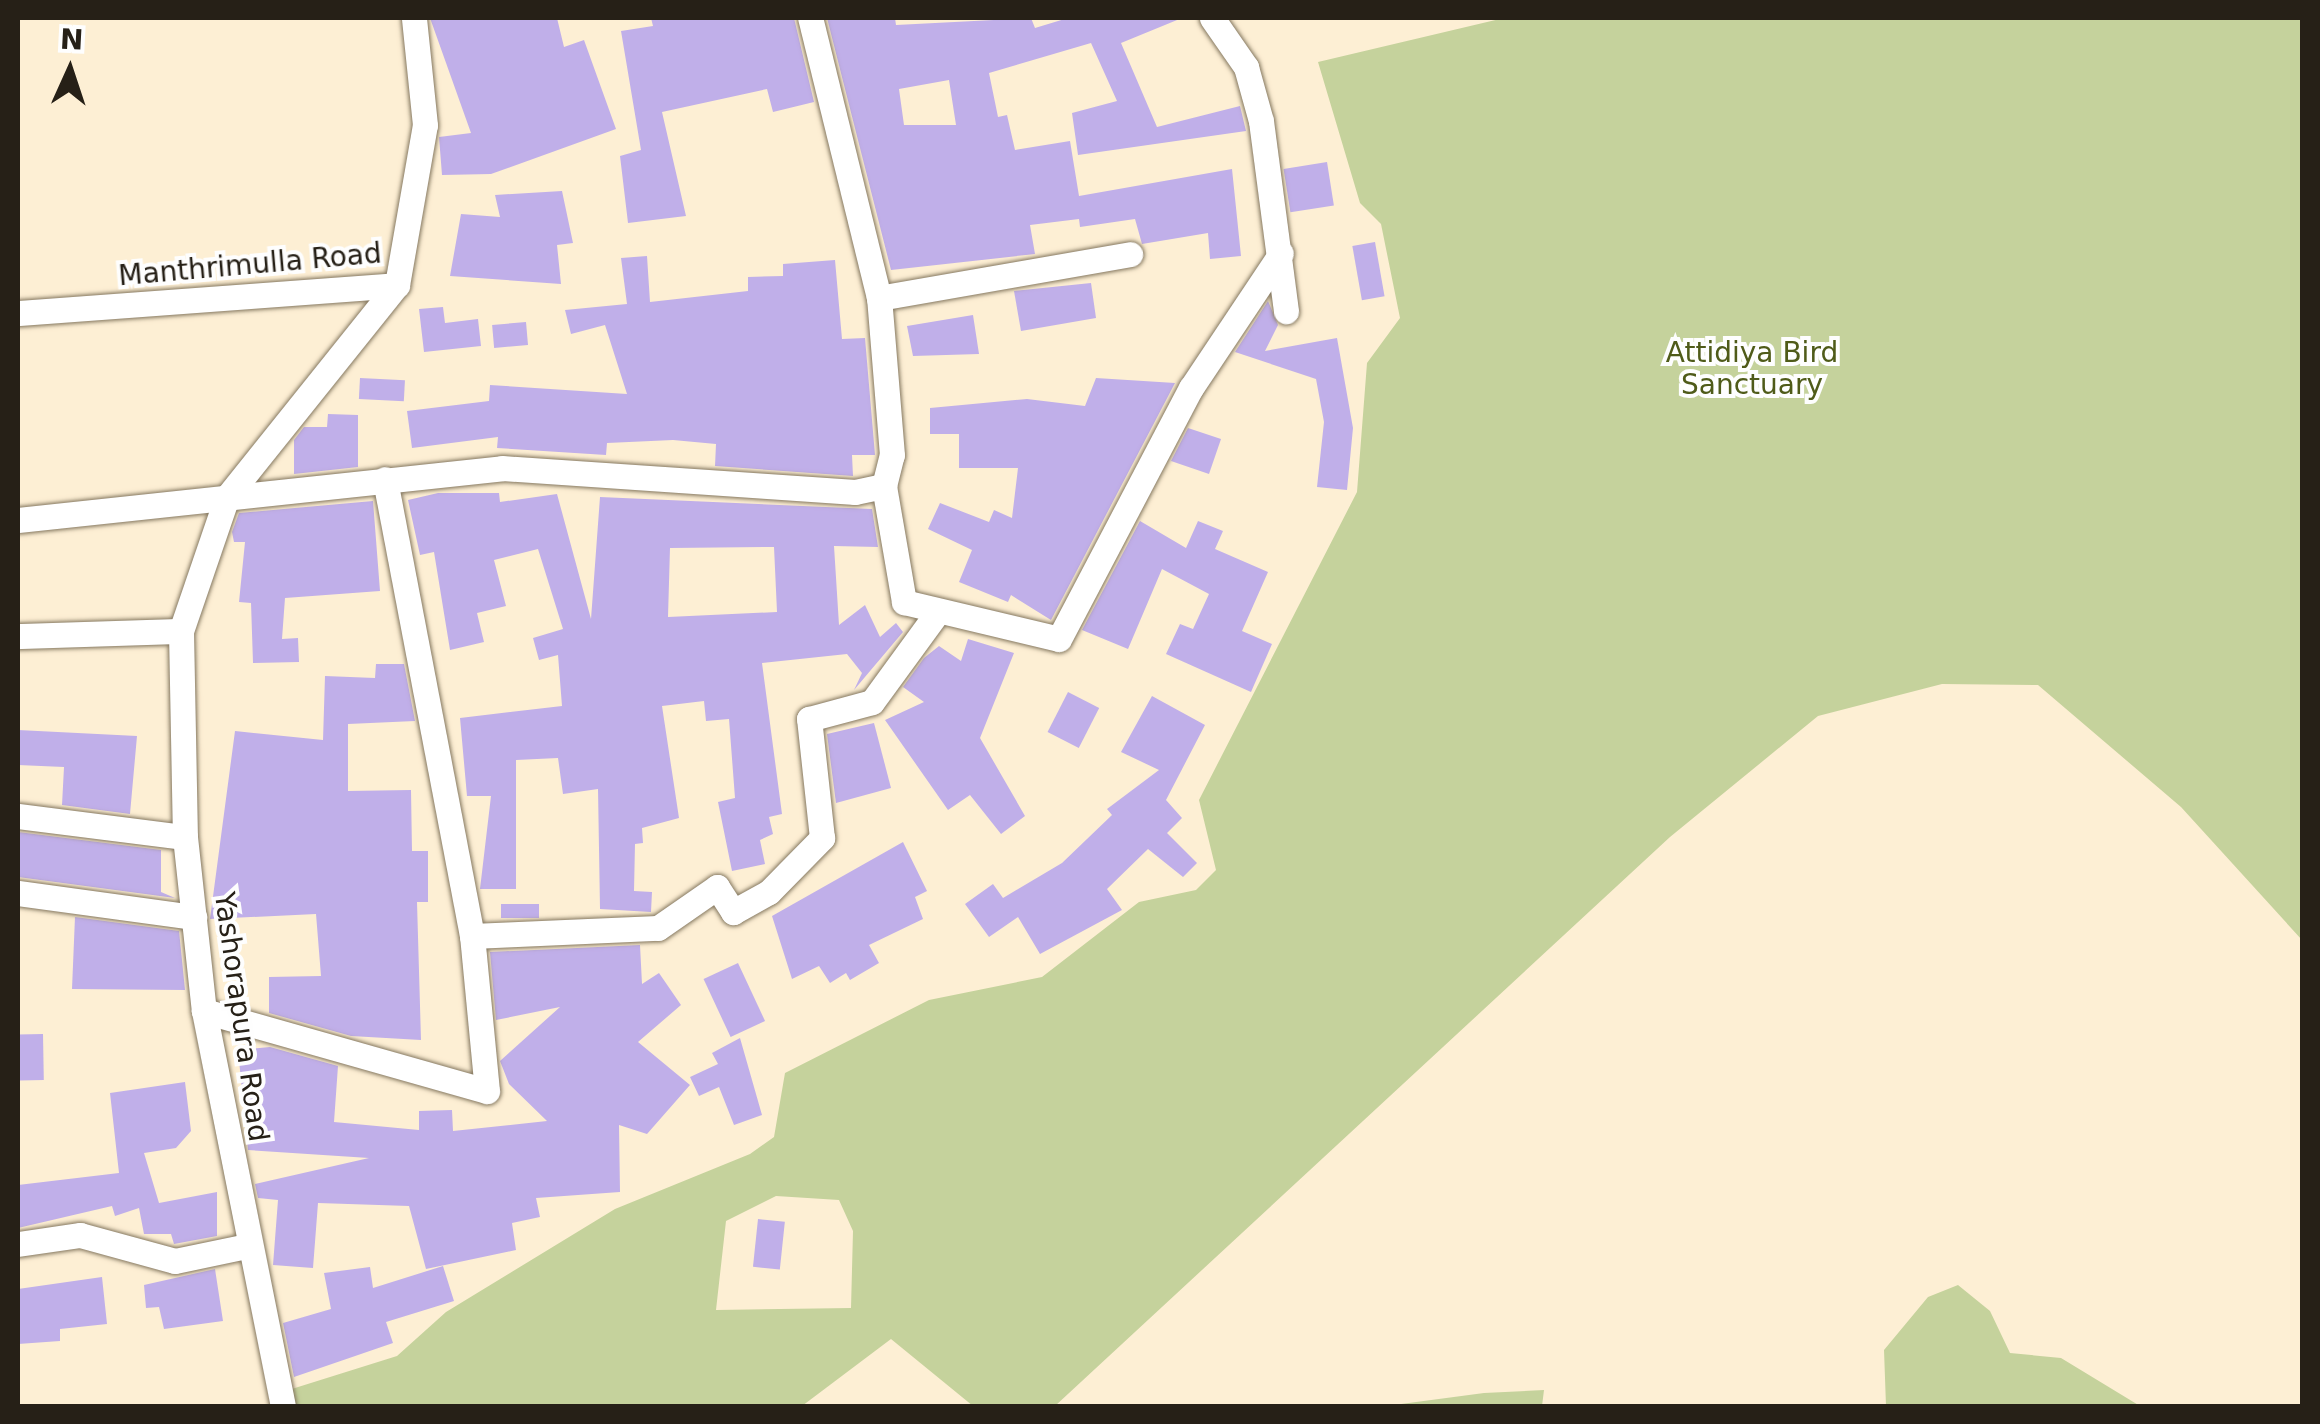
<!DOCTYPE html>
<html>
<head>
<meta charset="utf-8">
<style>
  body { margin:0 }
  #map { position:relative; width:2320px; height:1424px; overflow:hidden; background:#fdefd4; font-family:"DejaVu Sans",sans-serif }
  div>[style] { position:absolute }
  .green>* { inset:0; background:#c5d29c }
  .building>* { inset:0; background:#c0afe9; transform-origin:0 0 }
  .roads { filter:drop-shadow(0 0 2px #857860) drop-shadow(0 0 2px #857860) }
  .minor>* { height:25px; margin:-12.5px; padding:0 12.5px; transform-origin:12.5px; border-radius:12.5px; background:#fff }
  span { translate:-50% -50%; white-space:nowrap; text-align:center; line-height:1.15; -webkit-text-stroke:8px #fefefe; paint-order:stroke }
  .street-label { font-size:28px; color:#262017 }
  .park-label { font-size:28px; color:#4f5b19 }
  .frame { position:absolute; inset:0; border:20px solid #262017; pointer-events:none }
  .north { position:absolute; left:20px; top:20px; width:100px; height:100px; -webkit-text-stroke:8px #fefefe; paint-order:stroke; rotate:3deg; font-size:28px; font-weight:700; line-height:40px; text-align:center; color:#262017 }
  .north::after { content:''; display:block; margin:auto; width:35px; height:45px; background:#262017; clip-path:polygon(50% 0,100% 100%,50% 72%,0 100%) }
</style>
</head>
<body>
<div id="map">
  <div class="green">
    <div style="clip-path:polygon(evenodd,1504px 18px,2302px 18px,2302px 940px,2181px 807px,2038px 685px,1942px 684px,1818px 716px,1670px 837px,1055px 1406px,973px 1406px,891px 1339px,802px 1406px,283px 1406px,279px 1393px,397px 1356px,446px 1312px,615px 1209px,750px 1154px,774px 1137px,785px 1073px,929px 1000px,1042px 977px,1139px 902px,1196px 890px,1216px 870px,1199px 800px,1357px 492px,1367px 363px,1400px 318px,1381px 224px,1360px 203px,1318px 62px,1504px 18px,776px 1196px,839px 1200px,853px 1231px,851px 1308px,716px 1310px,726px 1221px,776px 1196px)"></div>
    <div style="clip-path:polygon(1958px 1285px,1990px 1311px,2010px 1353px,2061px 1358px,2140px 1406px,1886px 1406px,1884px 1350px,1928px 1297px)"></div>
    <div style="clip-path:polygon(1544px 1390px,1542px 1406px,1386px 1406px,1484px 1393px)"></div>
  </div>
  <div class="building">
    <div style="clip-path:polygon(430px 18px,557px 18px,564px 47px,584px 40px,616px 129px,491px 174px,442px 175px,439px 137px,471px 133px)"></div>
    <div style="clip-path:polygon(651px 18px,794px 18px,814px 102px,773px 112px,767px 89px,662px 112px,686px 216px,628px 223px,620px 156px,641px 150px,621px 31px,653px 26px)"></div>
    <div style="clip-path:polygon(evenodd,827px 18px,895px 18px,896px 25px,1031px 18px,1035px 28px,1068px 18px,1182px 18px,1121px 43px,1157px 127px,1240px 106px,1246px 131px,1078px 155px,1072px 113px,1117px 101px,1091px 43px,989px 73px,998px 117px,1007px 115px,1015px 150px,1070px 141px,1079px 196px,1232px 169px,1241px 256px,1210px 259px,1208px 233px,1142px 244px,1135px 219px,1080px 227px,1079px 219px,1030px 225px,1035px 254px,891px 270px,827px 18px,949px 80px,956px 125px,904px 125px,899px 89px,949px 80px)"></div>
    <div style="left:1327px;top:162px;width:44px;height:44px;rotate:81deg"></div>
    <div style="clip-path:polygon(562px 191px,573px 243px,557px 245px,561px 284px,450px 276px,461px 214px,500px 217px,495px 195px)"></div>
    <div style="left:1375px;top:242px;width:55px;height:23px;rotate:80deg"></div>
    <div style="clip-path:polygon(647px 256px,650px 302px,748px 291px,748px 277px,783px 276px,783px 264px,835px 260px,842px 339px,865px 338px,875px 455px,852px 455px,853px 476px,715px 466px,716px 444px,673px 440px,607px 443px,606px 455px,497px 448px,498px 437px,412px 448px,407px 411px,489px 401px,490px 385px,627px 394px,605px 325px,571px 334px,565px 310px,627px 304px,621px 258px)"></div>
    <div style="clip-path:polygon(1091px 283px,1096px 318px,1021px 331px,1014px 291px)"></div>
    <div style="clip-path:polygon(1268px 301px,1278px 325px,1265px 351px,1337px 338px,1353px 428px,1347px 490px,1317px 487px,1324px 422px,1316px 379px,1235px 352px)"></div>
    <div style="clip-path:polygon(443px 307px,445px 323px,478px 319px,481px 346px,424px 352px,419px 309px)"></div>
    <div style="clip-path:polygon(973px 315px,979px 354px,913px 356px,907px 326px)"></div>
    <div style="left:526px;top:322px;width:23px;height:34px;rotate:85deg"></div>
    <div style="left:360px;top:378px;width:45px;height:21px;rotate:3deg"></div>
    <div style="clip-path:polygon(1096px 378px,1175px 383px,1051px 620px,1011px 595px,1008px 602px,959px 582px,972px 550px,928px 529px,940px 503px,989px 522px,994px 510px,1012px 518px,1018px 468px,959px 468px,959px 434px,930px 434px,930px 408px,1027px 399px,1085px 406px)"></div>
    <div style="clip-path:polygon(328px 414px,358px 415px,358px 467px,294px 474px,294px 440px,304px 427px,327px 427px)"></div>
    <div style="clip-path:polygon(1188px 428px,1221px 439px,1209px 474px,1171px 461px)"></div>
    <div style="clip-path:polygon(evenodd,438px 493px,499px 493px,500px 502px,557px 494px,591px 619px,600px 497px,872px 509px,878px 547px,834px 546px,839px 625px,865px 605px,880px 637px,896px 623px,903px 632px,854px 690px,862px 673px,847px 654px,762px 663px,782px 814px,769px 817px,773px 834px,760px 840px,765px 864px,732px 871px,718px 802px,735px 798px,729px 719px,706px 721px,704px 701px,662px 706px,679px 818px,642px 828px,643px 843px,635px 844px,634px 891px,652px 892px,651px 912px,600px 909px,598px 789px,563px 794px,558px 758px,516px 760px,516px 889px,480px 889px,491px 796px,467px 796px,460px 718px,562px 706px,558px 655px,539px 660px,533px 638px,563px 629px,538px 549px,494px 560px,506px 606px,477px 613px,484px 642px,450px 650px,434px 552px,420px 555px,408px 500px,438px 493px,774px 547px,777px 612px,668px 617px,670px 548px,774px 547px)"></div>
    <div style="clip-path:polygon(373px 501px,380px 591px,285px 598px,282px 639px,298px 638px,299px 662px,253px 663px,251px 603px,239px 602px,245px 542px,234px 542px,232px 532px,239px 513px)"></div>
    <div style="clip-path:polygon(1140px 521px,1186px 548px,1198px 521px,1223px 531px,1215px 549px,1268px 572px,1242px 631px,1272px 644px,1251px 692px,1166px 654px,1180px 624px,1193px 629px,1209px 594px,1162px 569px,1128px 649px,1082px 630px)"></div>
    <div style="clip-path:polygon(968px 639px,1014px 653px,980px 738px,1025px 816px,1001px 834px,970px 795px,948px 810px,885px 720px,924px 702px,903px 687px,924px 658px,939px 646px,961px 661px)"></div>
    <div style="clip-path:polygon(376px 664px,404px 664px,415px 721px,348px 724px,348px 791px,411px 790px,412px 851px,428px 851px,428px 902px,417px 902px,421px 1040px,351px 1036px,269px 1013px,269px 977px,321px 976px,316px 914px,210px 919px,235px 731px,323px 740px,325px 676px,375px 678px)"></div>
    <div style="left:1068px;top:692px;width:35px;height:45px;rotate:27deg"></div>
    <div style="clip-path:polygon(1152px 696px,1205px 725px,1166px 800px,1182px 818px,1167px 833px,1197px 863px,1183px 877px,1148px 849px,1107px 889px,1122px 910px,1040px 954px,1018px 917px,989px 937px,965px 904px,993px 884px,1003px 898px,1062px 863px,1112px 815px,1107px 809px,1159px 770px,1121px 752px)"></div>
    <div style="clip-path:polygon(874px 723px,891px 788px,836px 803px,827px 734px)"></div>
    <div style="clip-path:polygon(18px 730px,137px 736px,130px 814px,62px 805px,64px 767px,18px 765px)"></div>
    <div style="clip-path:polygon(18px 832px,161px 850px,161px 892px,175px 898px,18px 877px)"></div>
    <div style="clip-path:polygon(903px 842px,927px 891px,915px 897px,923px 919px,869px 945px,879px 963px,850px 980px,846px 973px,830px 983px,819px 966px,792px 979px,772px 916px)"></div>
    <div style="left:501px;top:904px;width:38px;height:14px"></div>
    <div style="clip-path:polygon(75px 917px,179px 931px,185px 990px,72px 989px)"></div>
    <div style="clip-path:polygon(640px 945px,642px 984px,659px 973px,681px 1005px,638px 1042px,690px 1085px,647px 1134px,619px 1125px,620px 1192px,536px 1198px,540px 1217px,512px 1223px,516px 1250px,426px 1269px,409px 1206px,318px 1203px,313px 1268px,273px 1265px,278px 1200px,258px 1198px,255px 1184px,369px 1158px,248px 1150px,238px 1050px,270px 1047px,338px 1066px,334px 1122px,419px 1130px,419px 1111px,452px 1110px,453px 1131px,547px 1121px,509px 1084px,500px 1061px,560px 1007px,496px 1020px,490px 952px)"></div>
    <div style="left:738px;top:963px;width:64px;height:38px;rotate:65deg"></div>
    <div style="left:43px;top:1034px;width:46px;height:25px;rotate:89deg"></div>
    <div style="clip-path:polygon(740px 1038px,762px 1115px,734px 1125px,719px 1087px,699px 1096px,690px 1077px,718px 1064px,712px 1053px)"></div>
    <div style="clip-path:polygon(185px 1082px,191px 1131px,176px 1148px,144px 1153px,159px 1203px,217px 1192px,217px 1236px,174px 1244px,171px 1234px,144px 1234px,139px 1208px,115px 1216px,112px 1206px,18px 1228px,18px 1185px,119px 1173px,110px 1093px)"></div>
    <div style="left:758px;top:1219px;width:27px;height:48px;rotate:6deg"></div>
    <div style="clip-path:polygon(443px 1266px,454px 1301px,386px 1322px,393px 1343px,294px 1377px,283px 1323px,331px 1309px,324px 1273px,370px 1267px,373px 1288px)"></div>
    <div style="clip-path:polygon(215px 1269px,223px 1321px,164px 1329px,159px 1307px,146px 1308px,144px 1285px)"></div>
    <div style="clip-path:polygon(102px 1277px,107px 1324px,60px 1329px,60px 1341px,18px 1344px,18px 1289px)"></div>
  </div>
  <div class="roads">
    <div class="minor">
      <div style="left:1212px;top:18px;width:60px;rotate:55.2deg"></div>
      <div style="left:1246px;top:67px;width:56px;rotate:74.5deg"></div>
      <div style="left:1261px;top:121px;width:192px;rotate:82.5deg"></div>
      <div style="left:879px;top:298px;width:255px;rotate:-9.9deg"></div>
      <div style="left:18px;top:313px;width:380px;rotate:-4.2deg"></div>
      <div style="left:397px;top:285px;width:162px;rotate:-80.1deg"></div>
      <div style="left:425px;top:125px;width:108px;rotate:-95.9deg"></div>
      <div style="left:884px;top:486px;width:118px;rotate:80.2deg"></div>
      <div style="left:904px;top:602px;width:159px;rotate:13.4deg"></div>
      <div style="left:1059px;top:639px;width:284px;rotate:-62.3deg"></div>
      <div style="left:1191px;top:388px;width:162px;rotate:-56.3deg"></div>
      <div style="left:18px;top:520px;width:487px;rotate:-6.1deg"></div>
      <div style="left:502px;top:468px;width:354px;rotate:3.9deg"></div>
      <div style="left:855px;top:492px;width:30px;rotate:-12deg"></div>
      <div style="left:884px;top:486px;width:32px;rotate:-76deg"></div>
      <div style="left:892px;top:455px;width:158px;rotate:-94.7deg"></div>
      <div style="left:879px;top:298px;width:288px;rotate:-103.8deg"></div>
      <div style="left:181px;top:631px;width:206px;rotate:88.9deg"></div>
      <div style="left:185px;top:837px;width:175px;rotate:83.8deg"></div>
      <div style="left:204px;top:1011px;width:403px;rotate:78.7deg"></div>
      <div style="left:18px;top:636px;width:163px;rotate:-1.8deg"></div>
      <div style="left:181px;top:631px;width:142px;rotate:-71.1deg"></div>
      <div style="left:227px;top:497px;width:272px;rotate:-51.3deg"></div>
      <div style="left:18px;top:816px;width:168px;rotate:7.2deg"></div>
      <div style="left:18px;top:893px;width:178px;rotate:7.8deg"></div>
      <div style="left:472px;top:936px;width:186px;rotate:-2.5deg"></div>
      <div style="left:658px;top:928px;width:72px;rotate:-34.8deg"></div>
      <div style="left:717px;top:887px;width:30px;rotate:57deg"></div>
      <div style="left:733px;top:912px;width:41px;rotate:-29.1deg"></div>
      <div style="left:769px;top:892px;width:76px;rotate:-45.5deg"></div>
      <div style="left:822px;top:838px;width:120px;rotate:-96.2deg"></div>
      <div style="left:809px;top:719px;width:65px;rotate:-15.1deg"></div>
      <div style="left:872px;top:702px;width:110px;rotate:-53.9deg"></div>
      <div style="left:204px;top:1011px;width:294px;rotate:15.8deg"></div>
      <div style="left:487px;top:1091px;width:156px;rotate:-95.5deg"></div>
      <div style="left:472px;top:936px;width:465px;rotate:-100.8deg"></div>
      <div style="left:18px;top:1244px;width:63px;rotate:-8.3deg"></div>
      <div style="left:80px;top:1235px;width:98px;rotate:15.3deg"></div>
      <div style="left:175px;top:1261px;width:74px;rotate:-11.8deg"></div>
    </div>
  </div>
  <div class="street-label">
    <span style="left:250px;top:265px;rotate:-5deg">Manthrimulla Road</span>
    <span style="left:241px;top:1017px;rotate:82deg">Yashorapura Road</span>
  </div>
  <div class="park-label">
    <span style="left:1752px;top:369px">Attidiya Bird<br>Sanctuary</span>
  </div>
  <div class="frame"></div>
  <div class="north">N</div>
</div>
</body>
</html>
